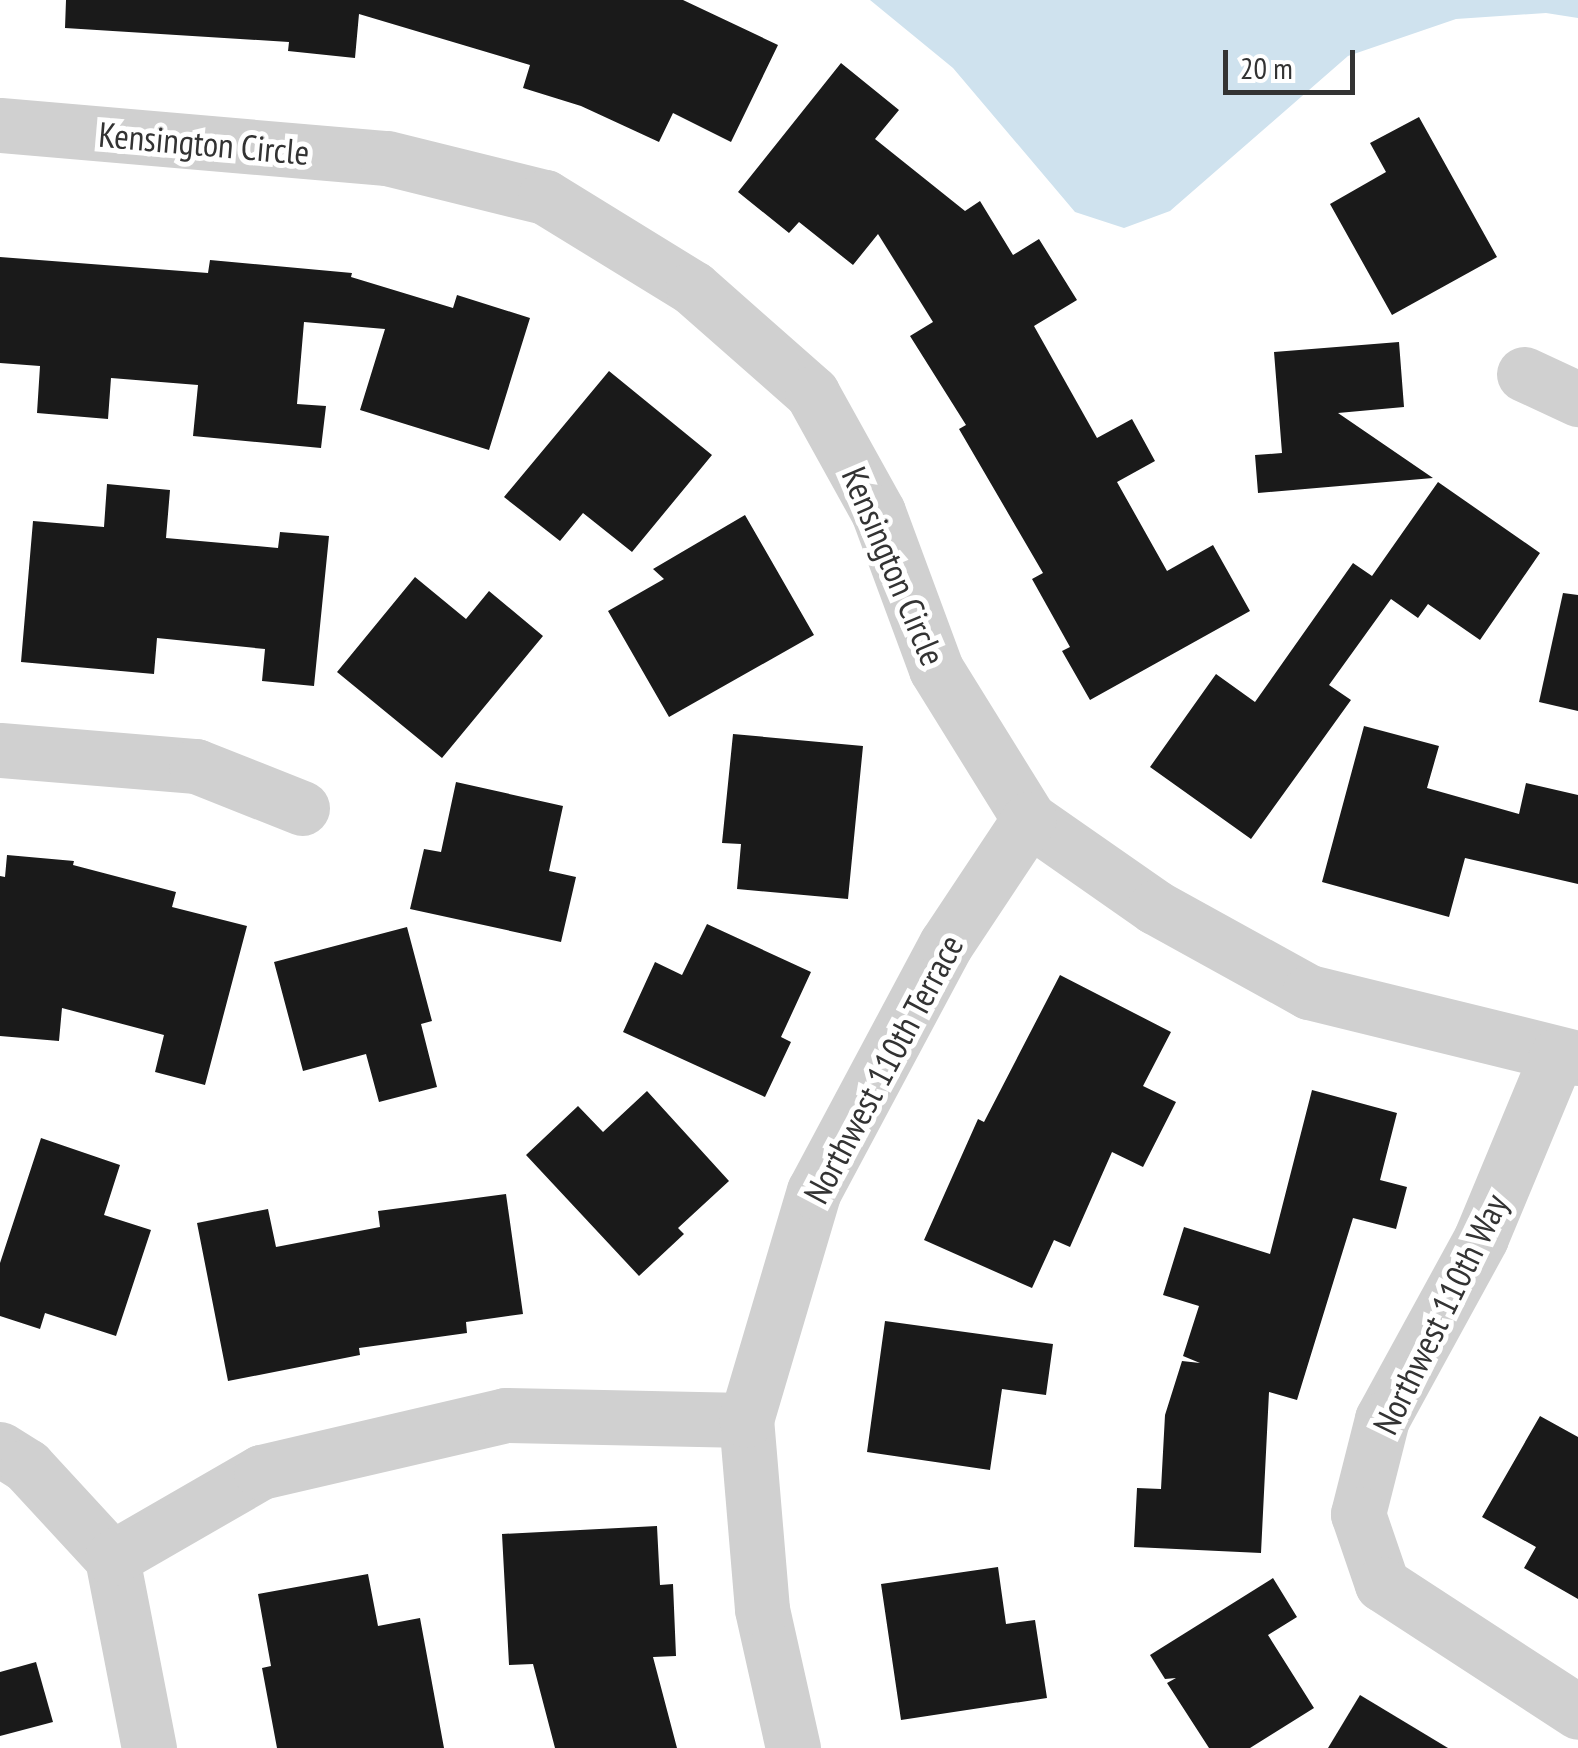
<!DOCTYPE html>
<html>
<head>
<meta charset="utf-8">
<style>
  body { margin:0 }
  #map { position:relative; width:1578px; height:1748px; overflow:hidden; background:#fff; font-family:"PT Sans Narrow",sans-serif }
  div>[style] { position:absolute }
  .water>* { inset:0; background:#cfe2ee }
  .building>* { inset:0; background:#1a1a1a }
  .minor>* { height:55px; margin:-27.5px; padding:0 27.5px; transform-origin:27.5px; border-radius:27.5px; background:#d0d0d0 }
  span { translate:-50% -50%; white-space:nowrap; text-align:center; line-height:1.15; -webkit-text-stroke:10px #fff; paint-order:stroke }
  .street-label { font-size:35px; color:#333 }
  .scale { position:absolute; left:1223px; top:50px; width:132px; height:45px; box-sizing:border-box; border:5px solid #333; border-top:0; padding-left:12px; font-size:30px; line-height:35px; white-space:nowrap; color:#333; -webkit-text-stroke:8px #fff; paint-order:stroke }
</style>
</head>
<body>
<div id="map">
  <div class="water">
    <div style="clip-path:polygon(870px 0,1578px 0,1578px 18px,1546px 13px,1456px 19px,1348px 56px,1170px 211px,1124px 228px,1075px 212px,953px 68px)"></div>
  </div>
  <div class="building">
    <div style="clip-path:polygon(66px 0,683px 0,778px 45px,731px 142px,673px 113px,659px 142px,581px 106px,523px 88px,530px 65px,359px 14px,355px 58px,288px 51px,289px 42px,65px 28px)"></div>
    <div style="clip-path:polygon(841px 63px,899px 110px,875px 139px,965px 211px,980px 201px,1013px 255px,1039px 239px,1077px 300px,1034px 326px,1097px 438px,1132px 419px,1155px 461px,1117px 482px,1167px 571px,1213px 545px,1250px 611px,1090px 700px,1062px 651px,1070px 647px,1032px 579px,1043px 573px,959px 429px,966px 425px,910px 336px,933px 322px,878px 234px,853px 265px,799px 222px,789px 233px,738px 192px)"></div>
    <div style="clip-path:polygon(1419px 117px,1497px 257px,1392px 315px,1330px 204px,1386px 172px,1370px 143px)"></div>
    <div style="clip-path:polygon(0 257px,208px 273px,210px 260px,352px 273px,351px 277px,453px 308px,457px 295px,530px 318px,489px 450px,360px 410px,385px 329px,304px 322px,297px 404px,326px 406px,321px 448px,193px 436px,198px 385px,111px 378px,108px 419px,37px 413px,40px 366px,0 363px)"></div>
    <div style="clip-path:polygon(1399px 342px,1404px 407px,1338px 413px,1433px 478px,1258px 493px,1255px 455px,1282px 453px,1274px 352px)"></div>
    <div style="clip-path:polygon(609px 371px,712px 455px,632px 552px,583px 513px,560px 541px,504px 497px)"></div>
    <div style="clip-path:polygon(1438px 482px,1540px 553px,1480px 640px,1428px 604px,1418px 618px,1391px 599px,1329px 685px,1351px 700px,1251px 839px,1150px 767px,1216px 674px,1255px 702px,1353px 563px,1372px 576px)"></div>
    <div style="clip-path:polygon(107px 484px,170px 490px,166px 538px,278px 548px,280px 532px,329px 536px,314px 686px,262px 681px,265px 649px,157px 638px,154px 674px,21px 662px,33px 521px,104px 527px)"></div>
    <div style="clip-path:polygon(745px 515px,814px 635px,669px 717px,608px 611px,664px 579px,653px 569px)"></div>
    <div style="clip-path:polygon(415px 577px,466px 619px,489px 591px,543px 636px,442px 758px,337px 672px)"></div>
    <div style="clip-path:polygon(1563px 593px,1578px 595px,1578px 711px,1539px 702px)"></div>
    <div style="clip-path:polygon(1364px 726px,1439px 746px,1427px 788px,1519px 814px,1526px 783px,1578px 795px,1578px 884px,1465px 858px,1449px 917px,1322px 882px)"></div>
    <div style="clip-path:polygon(733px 734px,863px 746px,848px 899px,737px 889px,741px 844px,722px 843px)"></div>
    <div style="clip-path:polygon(456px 782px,563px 806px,549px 871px,576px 877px,561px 942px,410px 909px,424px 849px,441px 852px)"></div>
    <div style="clip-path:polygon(7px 855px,74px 861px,73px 865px,176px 892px,172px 907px,247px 926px,205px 1085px,155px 1072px,164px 1035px,62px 1008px,59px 1041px,0 1036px,0 876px,5px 877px)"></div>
    <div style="clip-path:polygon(707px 924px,811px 972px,781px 1037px,791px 1042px,765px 1097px,623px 1032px,655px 962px,682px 975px)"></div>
    <div style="clip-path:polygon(407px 927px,432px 1021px,421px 1024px,437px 1087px,379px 1102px,366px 1054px,303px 1071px,274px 962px)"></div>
    <div style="clip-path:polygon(1060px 975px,1171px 1032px,1143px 1086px,1176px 1102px,1143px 1167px,1112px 1152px,1070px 1247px,1054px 1240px,1032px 1288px,924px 1240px,978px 1119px,984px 1122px)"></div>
    <div style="clip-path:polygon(1312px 1090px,1397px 1113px,1380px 1180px,1407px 1187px,1396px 1229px,1353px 1218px,1297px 1400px,1269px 1392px,1261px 1553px,1134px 1547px,1137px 1488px,1161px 1489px,1165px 1415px,1182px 1361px,1200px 1363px,1183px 1356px,1199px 1306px,1163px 1295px,1184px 1227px,1270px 1254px)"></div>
    <div style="clip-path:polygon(647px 1091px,729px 1181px,678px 1228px,684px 1234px,639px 1276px,526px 1155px,578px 1106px,603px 1132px)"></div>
    <div style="clip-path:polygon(41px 1138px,120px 1165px,104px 1215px,151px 1230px,116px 1336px,45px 1313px,40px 1329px,0 1316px,0 1263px)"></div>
    <div style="clip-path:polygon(506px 1194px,523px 1314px,466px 1322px,467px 1333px,359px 1348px,360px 1355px,228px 1381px,197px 1223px,268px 1209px,276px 1247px,380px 1227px,378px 1211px)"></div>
    <div style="clip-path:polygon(885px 1321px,1053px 1344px,1046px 1395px,1002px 1389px,990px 1470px,867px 1452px)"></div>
    <div style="clip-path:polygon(1540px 1416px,1578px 1437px,1578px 1599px,1524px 1568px,1536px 1547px,1482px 1517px)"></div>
    <div style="clip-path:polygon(657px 1526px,660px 1585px,673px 1584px,676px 1656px,653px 1657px,677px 1748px,555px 1748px,533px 1664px,509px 1665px,502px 1534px)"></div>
    <div style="clip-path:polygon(998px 1567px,1006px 1624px,1035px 1620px,1047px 1698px,901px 1720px,881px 1584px)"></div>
    <div style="clip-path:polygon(368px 1574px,378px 1626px,420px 1618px,444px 1748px,277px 1748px,262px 1668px,271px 1666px,258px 1594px)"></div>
    <div style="clip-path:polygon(1273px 1578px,1297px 1617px,1268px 1635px,1314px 1708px,1250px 1748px,1209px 1748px,1167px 1683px,1176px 1678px,1165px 1679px,1150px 1655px)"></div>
    <div style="clip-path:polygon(36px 1662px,53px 1722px,0 1736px,0 1672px)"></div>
    <div style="clip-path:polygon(1360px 1695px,1448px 1748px,1328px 1748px)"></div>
  </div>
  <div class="minor">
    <div style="left:0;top:125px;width:388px;rotate:4.9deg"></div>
    <div style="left:387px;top:158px;width:163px;rotate:13.9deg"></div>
    <div style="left:545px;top:197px;width:174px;rotate:31.6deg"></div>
    <div style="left:693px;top:288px;width:159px;rotate:41.4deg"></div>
    <div style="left:812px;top:393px;width:136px;rotate:61deg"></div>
    <div style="left:878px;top:512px;width:167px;rotate:69.7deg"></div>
    <div style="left:936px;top:669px;width:176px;rotate:58.2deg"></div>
    <div style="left:1029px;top:819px;width:154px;rotate:34.9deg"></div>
    <div style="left:1155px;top:907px;width:176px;rotate:28.9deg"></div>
    <div style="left:1309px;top:992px;width:277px;rotate:13.8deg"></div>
    <div style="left:1524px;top:374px;width:60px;rotate:24.8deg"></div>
    <div style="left:0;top:750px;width:197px;rotate:4.7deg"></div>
    <div style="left:196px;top:766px;width:114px;rotate:21.6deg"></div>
    <div style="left:1557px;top:1055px;width:198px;rotate:112.6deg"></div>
    <div style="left:1481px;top:1238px;width:206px;rotate:118.7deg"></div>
    <div style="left:1382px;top:1419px;width:98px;rotate:104.2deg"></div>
    <div style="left:1358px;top:1514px;width:74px;rotate:71.1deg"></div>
    <div style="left:1382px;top:1584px;width:234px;rotate:33.1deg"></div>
    <div style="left:0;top:1449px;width:32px;rotate:32deg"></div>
    <div style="left:27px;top:1466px;width:125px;rotate:47.3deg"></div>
    <div style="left:112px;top:1558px;width:194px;rotate:79deg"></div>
    <div style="left:112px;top:1558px;width:172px;rotate:-30deg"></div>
    <div style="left:261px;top:1472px;width:251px;rotate:-13.1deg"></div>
    <div style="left:505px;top:1415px;width:241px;rotate:1.2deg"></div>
    <div style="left:793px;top:1748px;width:142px;rotate:-102.6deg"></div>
    <div style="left:762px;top:1609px;width:190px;rotate:-94.8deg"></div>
    <div style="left:746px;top:1420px;width:239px;rotate:-73.5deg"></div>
    <div style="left:814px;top:1191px;width:280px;rotate:-61.9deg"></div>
    <div style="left:946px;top:944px;width:150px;rotate:-56.4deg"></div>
  </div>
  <div class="street-label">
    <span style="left:204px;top:143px;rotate:5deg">Kensington Circle</span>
    <span style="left:894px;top:566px;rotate:67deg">Kensington Circle</span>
    <span style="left:883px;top:1069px;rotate:-62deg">Northwest 110th Terrace</span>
    <span style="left:1440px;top:1314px;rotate:-64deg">Northwest 110th Way</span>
  </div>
  <div class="scale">20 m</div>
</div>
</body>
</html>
